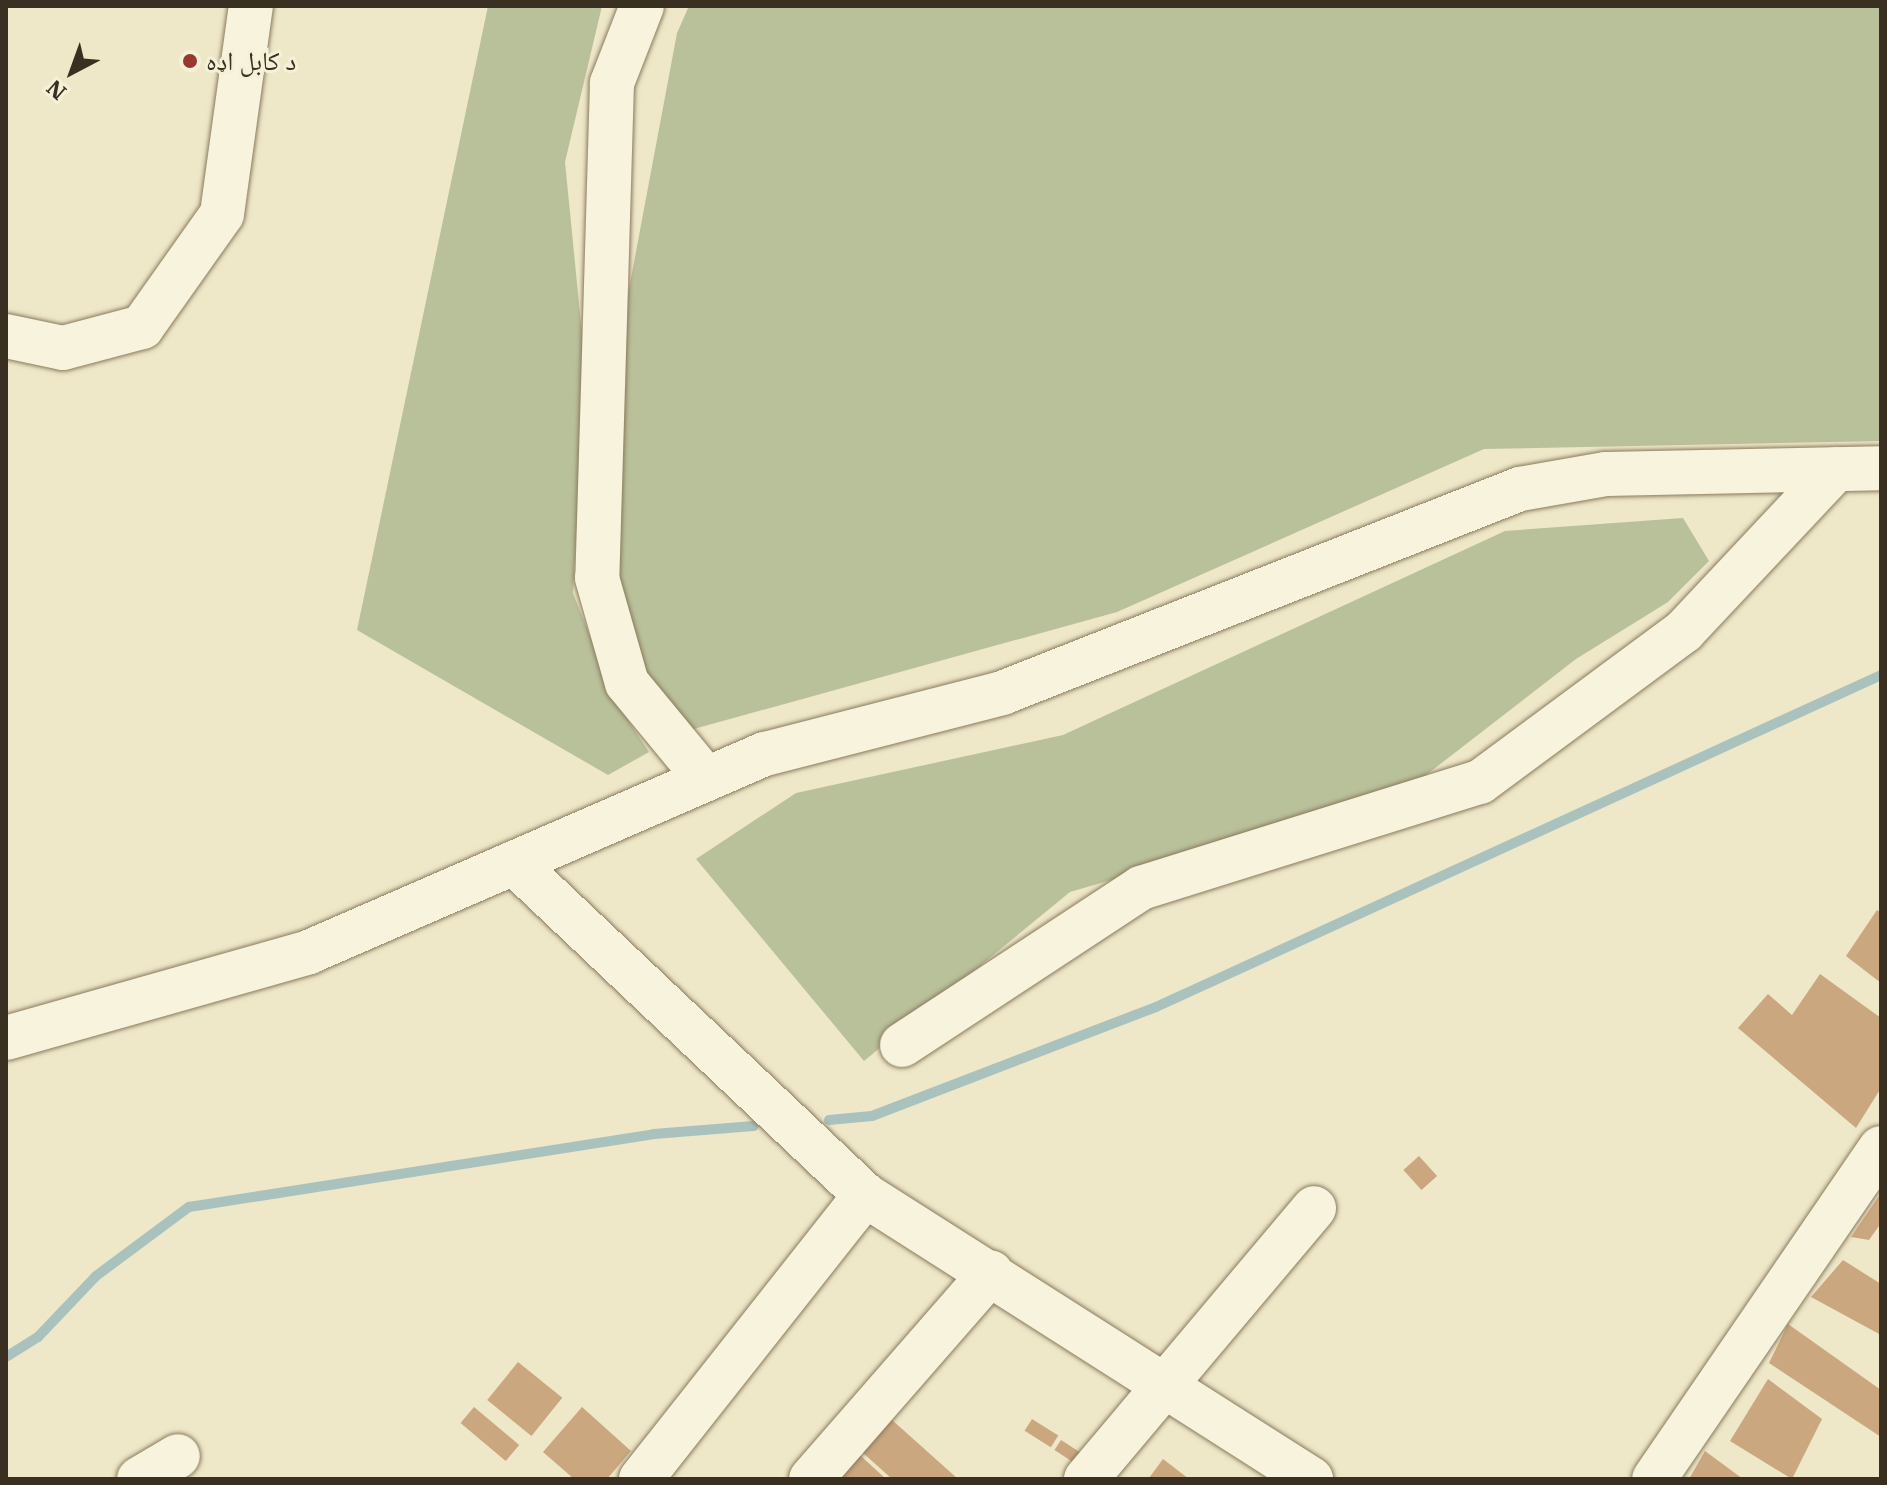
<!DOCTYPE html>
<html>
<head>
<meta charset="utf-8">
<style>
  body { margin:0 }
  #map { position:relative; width:1887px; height:1485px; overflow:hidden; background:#eee7c8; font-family:"IBM Plex Serif","Noto Naskh Arabic",serif }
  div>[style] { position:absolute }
  .cemetery>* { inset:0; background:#b9c19b }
  .stream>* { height:10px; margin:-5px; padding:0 5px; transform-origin:5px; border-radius:5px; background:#a9c2bd }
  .building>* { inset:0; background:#cba77f; transform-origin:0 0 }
  .roads { filter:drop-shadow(0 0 2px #8a7a5e) drop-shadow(0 0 2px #8a7a5e) }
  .minor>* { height:44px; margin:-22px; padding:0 22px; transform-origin:22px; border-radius:22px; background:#f8f3dc }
  .dots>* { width:22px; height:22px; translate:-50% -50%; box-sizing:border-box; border:4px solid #f5f0d8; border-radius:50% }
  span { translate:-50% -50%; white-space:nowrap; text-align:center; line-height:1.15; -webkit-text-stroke:6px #f5f0d8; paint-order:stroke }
  .poi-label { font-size:26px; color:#3a3021 }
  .left { translate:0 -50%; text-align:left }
  .frame { position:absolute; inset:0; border:8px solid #3a3021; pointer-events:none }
  .north { position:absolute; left:32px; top:32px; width:80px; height:80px; -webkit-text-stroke:6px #f5f0d8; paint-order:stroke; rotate:221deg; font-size:22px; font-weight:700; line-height:32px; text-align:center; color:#3a3021 }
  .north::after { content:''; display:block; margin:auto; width:28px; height:36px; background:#3a3021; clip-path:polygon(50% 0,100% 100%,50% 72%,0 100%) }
</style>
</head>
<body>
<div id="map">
  <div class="cemetery">
    <div style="clip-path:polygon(488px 6px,602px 6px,565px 162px,586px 374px,573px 593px,616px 702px,649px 752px,608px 775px,357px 630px)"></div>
    <div style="clip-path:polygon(689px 6px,1881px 6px,1881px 441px,1484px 449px,1117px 612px,683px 732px,620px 651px,610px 390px,677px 33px)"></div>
    <div style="clip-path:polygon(1683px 518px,1709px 561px,1668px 602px,1576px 659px,1399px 796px,1070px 892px,864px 1061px,696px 859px,796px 793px,1063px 735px,1505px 531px)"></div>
  </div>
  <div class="stream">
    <div style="left:829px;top:1120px;width:43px;rotate:-5.3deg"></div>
    <div style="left:872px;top:1116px;width:304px;rotate:-21deg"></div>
    <div style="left:1156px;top:1007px;width:797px;rotate:-24.6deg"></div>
    <div style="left:6px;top:1357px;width:38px;rotate:-32deg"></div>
    <div style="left:38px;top:1337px;width:84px;rotate:-46.4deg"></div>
    <div style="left:96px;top:1276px;width:116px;rotate:-36.6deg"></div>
    <div style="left:189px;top:1207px;width:471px;rotate:-8.9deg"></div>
    <div style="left:654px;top:1134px;width:100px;rotate:-4.6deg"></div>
  </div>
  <div class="building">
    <div style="clip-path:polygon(1877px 910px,1881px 913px,1881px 983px,1846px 956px)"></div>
    <div style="clip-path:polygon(1820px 974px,1881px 1018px,1881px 1088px,1856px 1128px,1738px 1028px,1768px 994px,1792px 1015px)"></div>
    <div style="left:1419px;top:1156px;width:27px;height:21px;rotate:48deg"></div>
    <div style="clip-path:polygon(1881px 1193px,1881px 1223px,1869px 1240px,1851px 1237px)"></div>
    <div style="clip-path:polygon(1843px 1260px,1881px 1284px,1881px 1335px,1811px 1297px)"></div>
    <div style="clip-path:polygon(1788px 1324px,1881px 1390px,1881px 1437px,1769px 1363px)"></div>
    <div style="left:518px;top:1362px;width:57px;height:49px;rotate:39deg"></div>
    <div style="clip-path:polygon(1768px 1379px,1822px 1419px,1792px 1479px,1730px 1441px)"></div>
    <div style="left:474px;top:1407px;width:59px;height:21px;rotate:40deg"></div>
    <div style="clip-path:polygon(582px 1407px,631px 1451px,607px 1479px,574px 1479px,543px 1452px)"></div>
    <div style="clip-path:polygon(882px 1411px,958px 1479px,892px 1479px,852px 1443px)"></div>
    <div style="left:1032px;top:1419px;width:31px;height:14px;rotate:32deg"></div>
    <div style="left:1061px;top:1440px;width:30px;height:12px;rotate:33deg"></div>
    <div style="clip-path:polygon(851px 1447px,886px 1479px,821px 1479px)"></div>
    <div style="clip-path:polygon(1705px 1451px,1743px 1479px,1689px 1479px)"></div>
    <div style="clip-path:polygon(1163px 1459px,1189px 1479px,1149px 1478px)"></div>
  </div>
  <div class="roads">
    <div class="minor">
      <div style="left:642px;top:6px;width:83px;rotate:111.3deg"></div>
      <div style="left:612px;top:83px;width:495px;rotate:91.7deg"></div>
      <div style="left:597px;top:578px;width:109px;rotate:74.1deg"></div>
      <div style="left:627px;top:683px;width:124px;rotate:50.5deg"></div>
      <div style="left:6px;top:336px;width:58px;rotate:11.9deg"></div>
      <div style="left:63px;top:348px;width:82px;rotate:-14.9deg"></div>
      <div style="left:142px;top:327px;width:138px;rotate:-54.7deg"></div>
      <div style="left:222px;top:214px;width:210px;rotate:-82.1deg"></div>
      <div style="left:514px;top:863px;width:483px;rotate:43.4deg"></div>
      <div style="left:865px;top:1195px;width:529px;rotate:32.49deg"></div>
      <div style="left:6px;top:1038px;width:315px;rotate:-15.8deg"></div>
      <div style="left:309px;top:952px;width:497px;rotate:-23.5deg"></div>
      <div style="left:765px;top:754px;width:245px;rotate:-14.4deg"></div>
      <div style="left:1002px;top:693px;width:557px;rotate:-21.5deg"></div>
      <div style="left:1520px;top:489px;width:87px;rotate:-9.9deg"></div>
      <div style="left:1606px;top:474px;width:275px;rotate:-1.2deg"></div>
      <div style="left:902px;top:1045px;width:286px;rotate:-33.3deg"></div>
      <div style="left:1141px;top:888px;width:355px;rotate:-17.4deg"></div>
      <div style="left:1480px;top:782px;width:254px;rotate:-36.5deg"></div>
      <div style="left:1684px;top:631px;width:222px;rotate:-46.8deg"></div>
      <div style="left:139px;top:1479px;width:45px;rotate:-30.5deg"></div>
      <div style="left:641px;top:1479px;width:362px;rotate:-51.7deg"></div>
      <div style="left:811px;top:1479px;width:274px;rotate:-48.9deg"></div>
      <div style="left:1086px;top:1479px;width:354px;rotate:-49.9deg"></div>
      <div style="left:1654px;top:1479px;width:401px;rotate:-55.6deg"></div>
    </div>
  </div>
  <div class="dots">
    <div style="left:190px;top:61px;background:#97392f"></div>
  </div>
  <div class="poi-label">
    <span class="left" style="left:206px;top:61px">د کابل اډه</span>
  </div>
  <div class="frame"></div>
  <div class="north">N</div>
</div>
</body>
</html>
